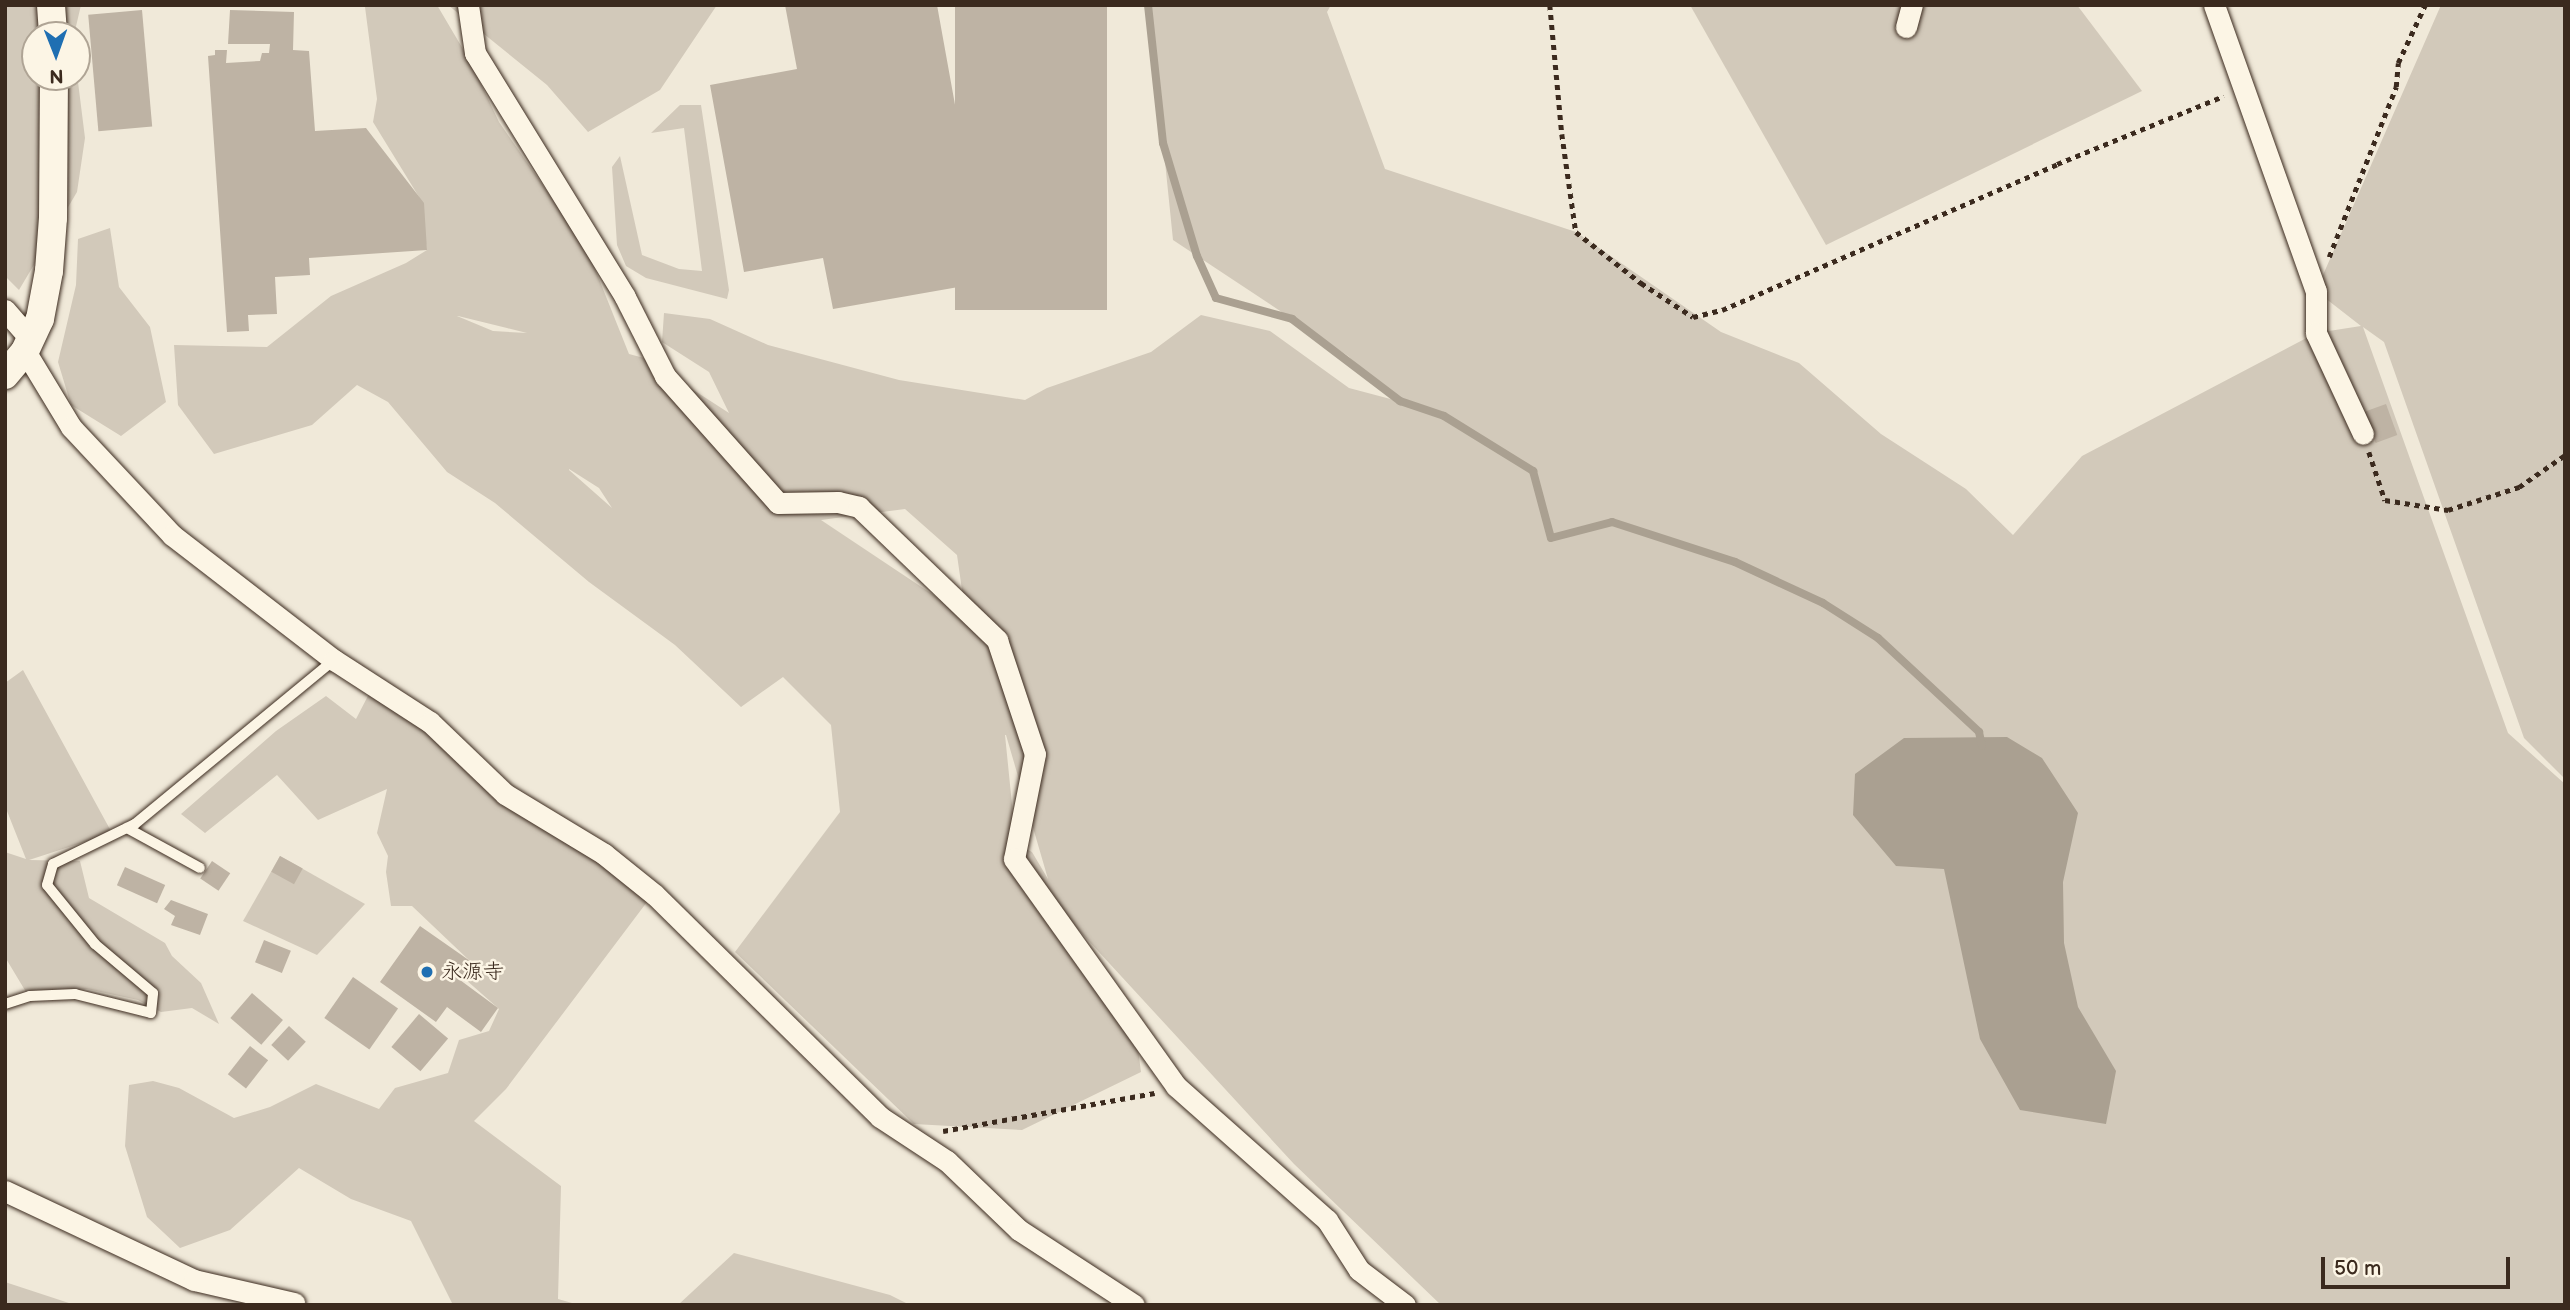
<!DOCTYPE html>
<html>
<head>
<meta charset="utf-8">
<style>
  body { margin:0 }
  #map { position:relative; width:2570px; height:1310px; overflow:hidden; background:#f0e9d9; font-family:"Balsamiq Sans","Klee One",sans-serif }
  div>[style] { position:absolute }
  .green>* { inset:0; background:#d2c9ba }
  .water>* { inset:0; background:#aaa091 }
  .stream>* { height:8px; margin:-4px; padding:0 4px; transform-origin:4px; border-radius:4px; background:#aaa091 }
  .building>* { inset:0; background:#beb3a4; transform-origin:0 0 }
  .path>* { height:4.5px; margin-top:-2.25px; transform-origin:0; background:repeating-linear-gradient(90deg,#3b2a1e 0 5px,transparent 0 10px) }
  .roads { filter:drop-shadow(0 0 2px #3b2a1e) drop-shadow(0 0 2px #3b2a1e) }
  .lane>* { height:10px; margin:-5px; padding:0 5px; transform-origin:5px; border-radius:5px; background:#fcf5e5 }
  .street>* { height:21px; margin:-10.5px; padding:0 10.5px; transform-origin:10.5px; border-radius:10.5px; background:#fcf5e5 }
  .secondary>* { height:28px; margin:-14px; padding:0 14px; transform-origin:14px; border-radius:14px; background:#fcf5e5 }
  .dots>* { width:19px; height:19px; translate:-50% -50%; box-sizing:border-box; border:4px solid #fcf5e5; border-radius:50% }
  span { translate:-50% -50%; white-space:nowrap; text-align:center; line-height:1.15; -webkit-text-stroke:5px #fcf5e5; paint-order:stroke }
  .poi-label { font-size:21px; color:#3b2a1e }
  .left { translate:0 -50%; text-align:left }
  .frame { position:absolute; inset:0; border:7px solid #3b2a1e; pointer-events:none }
  .north { position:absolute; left:21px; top:21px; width:70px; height:70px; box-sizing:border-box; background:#fcf5e5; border:2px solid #afa495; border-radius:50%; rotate:179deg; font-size:19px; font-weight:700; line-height:28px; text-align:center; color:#3b2a1e }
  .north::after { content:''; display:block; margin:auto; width:24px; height:32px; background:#1f6fb2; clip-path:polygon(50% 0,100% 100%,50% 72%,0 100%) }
  .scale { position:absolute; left:2321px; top:1257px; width:189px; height:32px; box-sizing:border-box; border:4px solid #3b2a1e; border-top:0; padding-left:9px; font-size:21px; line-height:24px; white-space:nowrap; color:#3b2a1e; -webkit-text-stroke:5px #fcf5e5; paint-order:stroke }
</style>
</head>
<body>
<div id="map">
  <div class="green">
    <div style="clip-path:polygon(5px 5px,81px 5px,74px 35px,35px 35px,35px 77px,77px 77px,77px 74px,85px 138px,77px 192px,19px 290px,5px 276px)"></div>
    <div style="clip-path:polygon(evenodd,369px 5px,437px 5px,470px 61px,499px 122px,587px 249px,629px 354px,644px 358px,729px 413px,709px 372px,662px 342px,664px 313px,710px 319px,768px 345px,899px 380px,1025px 400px,1047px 388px,1151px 352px,1201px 315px,1270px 331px,1349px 388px,1398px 401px,1348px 356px,1173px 240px,1149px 5px,1331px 5px,1327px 12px,1385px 169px,1576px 232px,1721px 332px,1799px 363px,1881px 434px,1966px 489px,2013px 535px,2082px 456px,2316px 333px,2361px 326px,2316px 291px,2441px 5px,2565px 5px,2565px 779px,2524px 738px,2384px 342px,2363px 327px,2508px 733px,2565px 784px,2565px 1305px,1441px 1305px,1294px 1164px,1075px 926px,1136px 1034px,1141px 1072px,1022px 1130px,914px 1124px,735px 952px,840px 812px,831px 725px,783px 677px,741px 707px,675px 645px,589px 582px,495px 503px,447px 472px,388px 402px,357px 385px,312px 425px,214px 454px,178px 405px,174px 345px,267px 347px,331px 296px,406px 263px,427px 250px,419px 197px,373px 122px,377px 99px,365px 7px,369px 5px,457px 316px,458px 316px,527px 333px,493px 331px,457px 316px,369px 5px,569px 469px,599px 488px,612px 508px,569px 470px,569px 469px,369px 5px,905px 509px,957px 555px,965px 611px,971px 620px,821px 520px,905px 509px,369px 5px,1005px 735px,1006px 735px,1048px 879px,1032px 852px,1016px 844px,1005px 735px)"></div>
    <div style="clip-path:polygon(448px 5px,717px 5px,660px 90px,588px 132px,547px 85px)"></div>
    <div style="clip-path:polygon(1690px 5px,2077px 5px,2142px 91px,1826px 245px)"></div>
    <div style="clip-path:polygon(680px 105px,701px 105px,729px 290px,727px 299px,646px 278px,626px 266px,617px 245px,612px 167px,620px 156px,642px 255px,679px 269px,702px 271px,684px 128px,651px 133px)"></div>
    <div style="clip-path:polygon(110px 228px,119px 287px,150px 327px,166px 402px,121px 436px,71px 405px,58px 362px,76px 285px,78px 239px)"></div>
    <div style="clip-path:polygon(23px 670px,112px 833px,29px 860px,80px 861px,89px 898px,165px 943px,172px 956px,201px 983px,219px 1024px,192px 1008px,161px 1012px,138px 1000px,87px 989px,29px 997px,5px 957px,5px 852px,26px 859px,5px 806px,5px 683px)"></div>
    <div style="clip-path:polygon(371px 690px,445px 744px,491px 796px,566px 841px,605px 860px,650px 898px,506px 1089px,474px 1121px,561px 1186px,558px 1299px,579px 1305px,453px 1305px,411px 1221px,351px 1199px,299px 1168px,230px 1230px,180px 1248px,147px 1217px,125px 1146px,129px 1085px,153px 1081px,179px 1088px,234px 1118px,270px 1107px,316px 1084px,379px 1109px,395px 1088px,448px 1073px,459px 1040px,489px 1031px,499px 1009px,465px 979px,472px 963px,412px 906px,391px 906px,386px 872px,388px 856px,377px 833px,387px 789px,318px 820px,277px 775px,205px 833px,181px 814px,276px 731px,326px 696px,356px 719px)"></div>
    <div style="clip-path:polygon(280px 856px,365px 904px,317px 955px,243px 921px)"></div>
    <div style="clip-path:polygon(734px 1253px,890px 1295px,910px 1305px,678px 1305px)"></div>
    <div style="clip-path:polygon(5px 1282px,75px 1305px,5px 1305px)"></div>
  </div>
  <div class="water">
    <div style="clip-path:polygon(2007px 737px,2042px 758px,2078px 813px,2063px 882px,2064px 943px,2078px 1007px,2116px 1071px,2106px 1124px,2020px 1110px,1980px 1039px,1944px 869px,1896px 866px,1853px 815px,1855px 774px,1904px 738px)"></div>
  </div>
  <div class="stream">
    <div style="left:1148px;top:5px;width:139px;rotate:83.8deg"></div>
    <div style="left:1163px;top:143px;width:118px;rotate:73.3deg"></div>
    <div style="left:1197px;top:256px;width:46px;rotate:65.7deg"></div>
    <div style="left:1216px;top:298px;width:79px;rotate:15.4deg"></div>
    <div style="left:1292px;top:319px;width:136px;rotate:37.2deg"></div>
    <div style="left:1400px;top:401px;width:46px;rotate:18.8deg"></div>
    <div style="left:1444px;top:416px;width:105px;rotate:31.7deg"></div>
    <div style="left:1533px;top:471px;width:69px;rotate:75deg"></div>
    <div style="left:1551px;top:538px;width:63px;rotate:-14.7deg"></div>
    <div style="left:1612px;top:522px;width:129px;rotate:18deg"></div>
    <div style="left:1735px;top:562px;width:97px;rotate:25deg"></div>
    <div style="left:1823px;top:603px;width:65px;rotate:32.5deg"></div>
    <div style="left:1878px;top:638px;width:138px;rotate:42.9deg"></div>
    <div style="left:1979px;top:732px;width:14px;rotate:78deg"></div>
  </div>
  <div class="building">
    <div style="clip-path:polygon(785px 5px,937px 5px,987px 282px,833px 309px,823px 258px,744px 272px,710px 85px,797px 69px)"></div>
    <div style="left:955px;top:5px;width:152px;height:305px"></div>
    <div style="left:142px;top:10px;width:117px;height:54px;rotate:85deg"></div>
    <div style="clip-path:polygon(230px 10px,294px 12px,293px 50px,309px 51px,315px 131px,366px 128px,424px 203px,427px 250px,309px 258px,310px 275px,275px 277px,277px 314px,248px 315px,249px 331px,227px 332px,208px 56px,215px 55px,215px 50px,227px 50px,226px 63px,260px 61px,262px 53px,269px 53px,270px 44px,228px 44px)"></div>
    <div style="left:2386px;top:404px;width:33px;height:23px;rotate:70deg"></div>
    <div style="left:280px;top:856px;width:26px;height:18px;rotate:29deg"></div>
    <div style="left:212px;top:861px;width:22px;height:21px;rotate:34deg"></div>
    <div style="left:125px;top:867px;width:44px;height:20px;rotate:24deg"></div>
    <div style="clip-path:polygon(171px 900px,208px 914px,200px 935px,171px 925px,175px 916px,164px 909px)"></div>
    <div style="clip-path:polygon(420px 926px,473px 963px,460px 980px,498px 1008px,481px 1032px,447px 1007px,436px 1022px,380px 982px)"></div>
    <div style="left:264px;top:940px;width:29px;height:24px;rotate:22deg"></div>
    <div style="left:353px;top:977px;width:55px;height:50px;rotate:35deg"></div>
    <div style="left:252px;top:993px;width:41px;height:33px;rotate:41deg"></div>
    <div style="left:419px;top:1014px;width:38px;height:43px;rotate:40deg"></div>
    <div style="left:289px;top:1026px;width:23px;height:26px;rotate:43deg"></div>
    <div style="left:250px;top:1046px;width:23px;height:36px;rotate:38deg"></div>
  </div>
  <div class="path">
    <div style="left:1550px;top:5px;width:130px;rotate:84.7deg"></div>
    <div style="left:1562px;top:134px;width:99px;rotate:81.9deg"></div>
    <div style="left:1576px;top:232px;width:83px;rotate:38.1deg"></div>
    <div style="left:1641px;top:283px;width:62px;rotate:33.2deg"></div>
    <div style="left:1693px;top:317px;width:30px;rotate:-14deg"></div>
    <div style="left:1722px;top:310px;width:365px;rotate:-23.5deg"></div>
    <div style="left:2057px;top:164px;width:180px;rotate:-22.2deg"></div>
    <div style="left:2329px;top:257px;width:183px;rotate:-68.5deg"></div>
    <div style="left:2396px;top:87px;width:24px;rotate:-85deg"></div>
    <div style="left:2398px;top:63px;width:64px;rotate:-65deg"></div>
    <div style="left:2369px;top:452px;width:51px;rotate:71.6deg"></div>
    <div style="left:2385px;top:500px;width:64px;rotate:9deg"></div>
    <div style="left:2448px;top:510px;width:75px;rotate:-17.9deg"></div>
    <div style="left:2519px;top:487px;width:56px;rotate:-34.8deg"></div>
    <div style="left:943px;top:1131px;width:215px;rotate:-10.2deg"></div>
  </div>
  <div class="roads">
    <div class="lane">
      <div style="left:127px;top:828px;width:83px;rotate:28.7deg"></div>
      <div style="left:5px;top:1004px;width:26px;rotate:-18deg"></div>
      <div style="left:30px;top:996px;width:45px;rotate:-2.5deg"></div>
      <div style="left:75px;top:994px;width:78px;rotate:14deg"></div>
      <div style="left:151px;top:1013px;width:20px;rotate:-84deg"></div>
      <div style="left:153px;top:993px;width:76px;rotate:-139.8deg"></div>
      <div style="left:95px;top:944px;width:76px;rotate:-129.1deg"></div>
      <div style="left:47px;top:885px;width:22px;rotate:-74deg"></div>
      <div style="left:53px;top:864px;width:91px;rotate:-26deg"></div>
      <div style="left:135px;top:824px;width:258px;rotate:-39.5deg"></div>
    </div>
    <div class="street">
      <div style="left:468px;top:5px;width:49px;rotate:81.7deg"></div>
      <div style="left:475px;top:53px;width:286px;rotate:58.4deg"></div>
      <div style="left:625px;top:297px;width:89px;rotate:63.1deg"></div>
      <div style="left:665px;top:376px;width:170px;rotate:48.3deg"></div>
      <div style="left:778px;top:503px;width:60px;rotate:-1deg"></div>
      <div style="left:838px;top:502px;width:22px;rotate:13deg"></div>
      <div style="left:859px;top:507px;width:192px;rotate:43.9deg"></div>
      <div style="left:997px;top:640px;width:120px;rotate:71.6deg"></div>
      <div style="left:1035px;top:754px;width:107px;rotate:101.3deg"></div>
      <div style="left:1014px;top:859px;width:279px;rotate:54.5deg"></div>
      <div style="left:1176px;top:1086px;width:202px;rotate:41.6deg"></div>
      <div style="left:1327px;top:1220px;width:59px;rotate:57.4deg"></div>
      <div style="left:1359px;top:1270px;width:58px;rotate:37.3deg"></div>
      <div style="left:2214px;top:5px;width:304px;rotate:70.4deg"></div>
      <div style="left:2316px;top:291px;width:42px;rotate:90deg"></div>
      <div style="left:2316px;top:333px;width:111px;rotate:65deg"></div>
      <div style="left:1906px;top:27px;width:23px;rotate:-75deg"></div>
      <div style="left:5px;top:310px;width:40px;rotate:49deg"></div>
      <div style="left:25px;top:351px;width:89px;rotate:58.8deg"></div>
      <div style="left:71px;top:427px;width:148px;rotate:46.9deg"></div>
      <div style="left:172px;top:535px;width:205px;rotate:37.7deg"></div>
      <div style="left:334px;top:660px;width:114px;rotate:32.9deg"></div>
      <div style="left:430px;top:722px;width:104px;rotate:43.8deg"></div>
      <div style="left:505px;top:794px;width:116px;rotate:31.2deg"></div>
      <div style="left:604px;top:854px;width:65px;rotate:38.8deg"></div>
      <div style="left:655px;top:895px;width:316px;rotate:44.6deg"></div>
      <div style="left:880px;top:1117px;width:80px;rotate:33.3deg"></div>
      <div style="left:947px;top:1161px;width:100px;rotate:43.8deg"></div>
      <div style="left:1019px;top:1230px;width:137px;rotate:33.1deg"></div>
      <div style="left:5px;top:1191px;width:209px;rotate:25.2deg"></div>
      <div style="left:194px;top:1280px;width:103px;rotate:13deg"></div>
    </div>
    <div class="secondary">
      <div style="left:51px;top:5px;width:30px;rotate:86deg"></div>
      <div style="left:5px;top:375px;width:31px;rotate:-50deg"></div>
      <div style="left:25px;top:351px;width:35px;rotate:-65deg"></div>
      <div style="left:40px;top:319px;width:49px;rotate:-79.4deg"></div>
      <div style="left:49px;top:271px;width:53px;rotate:-85.7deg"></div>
      <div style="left:53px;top:218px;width:141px;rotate:-89.6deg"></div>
    </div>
  </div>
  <div class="dots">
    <div style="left:427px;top:972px;background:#1f6fb2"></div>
  </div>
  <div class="poi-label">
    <span class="left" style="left:441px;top:972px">永源寺</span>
  </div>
  <div class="frame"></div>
  <div class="north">N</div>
  <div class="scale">50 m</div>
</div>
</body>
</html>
